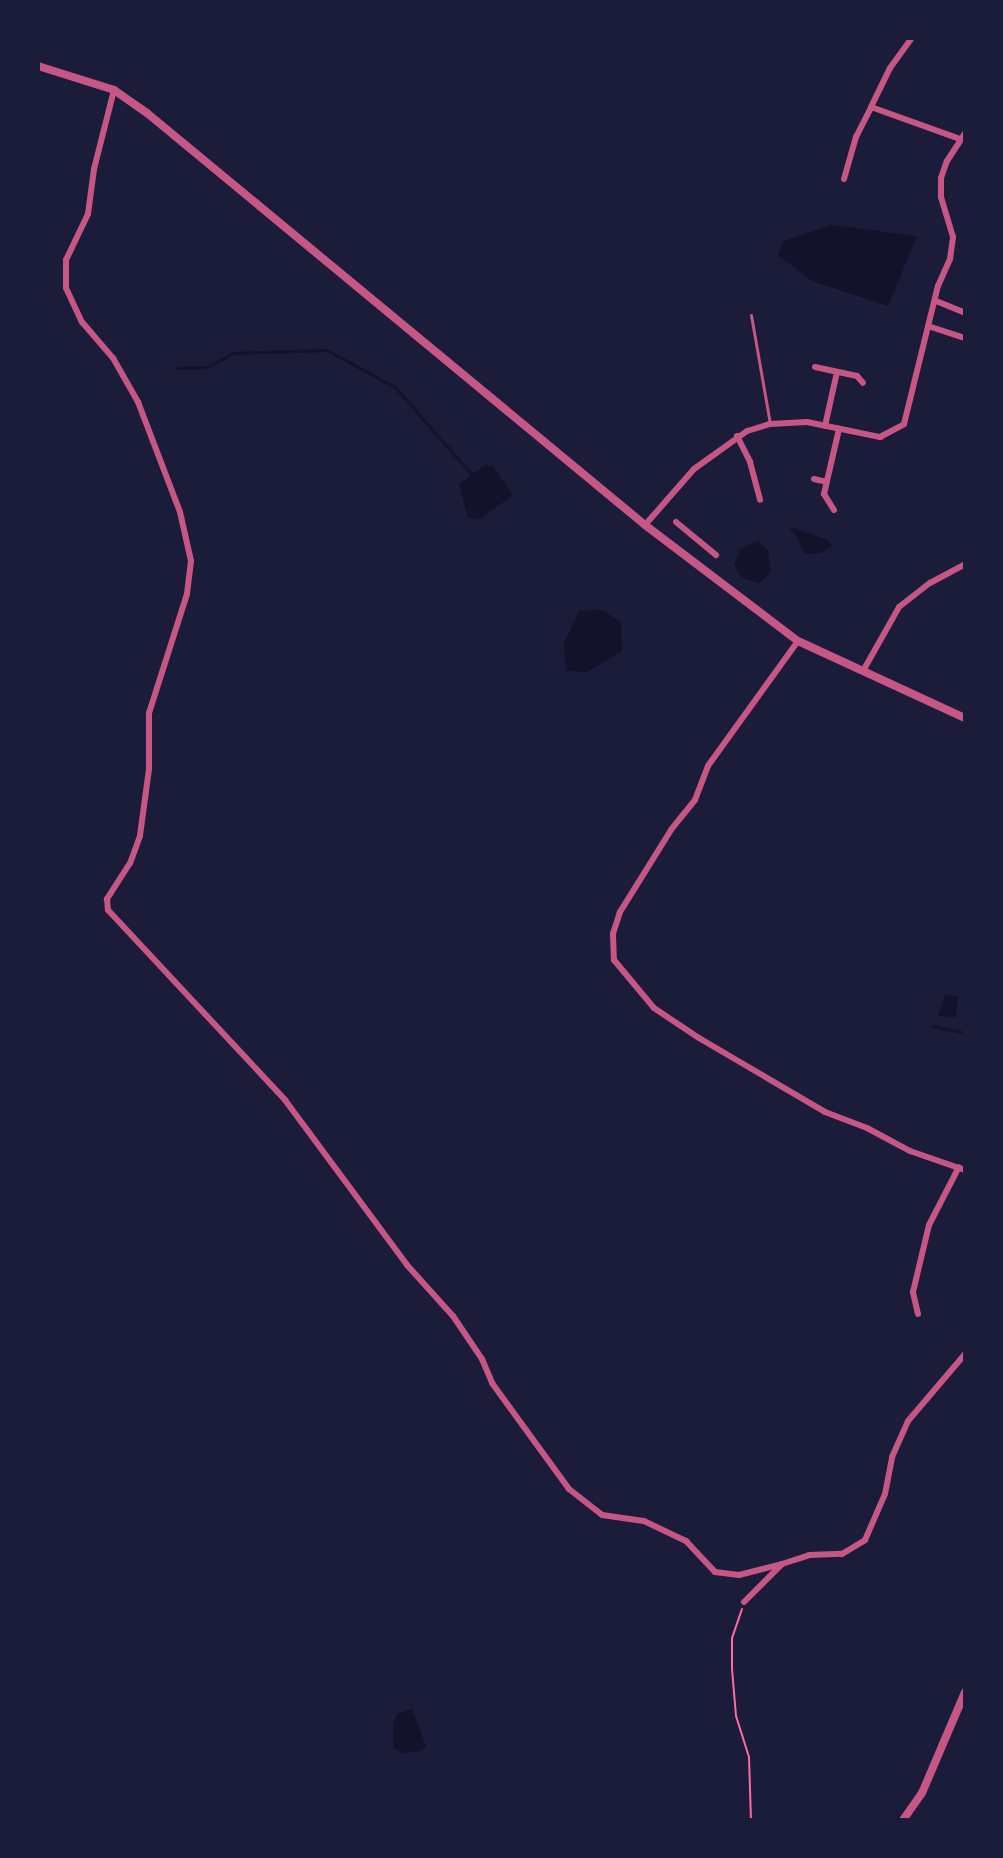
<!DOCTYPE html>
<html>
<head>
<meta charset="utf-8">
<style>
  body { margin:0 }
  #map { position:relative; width:1003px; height:1858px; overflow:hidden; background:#1b1b3a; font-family:"Noto Sans",sans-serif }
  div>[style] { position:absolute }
  .water>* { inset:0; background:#12122b }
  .stream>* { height:3px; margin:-1.5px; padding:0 1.5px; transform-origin:1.5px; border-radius:1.5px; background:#12122b }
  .path>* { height:2px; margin:-1px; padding:0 1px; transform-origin:1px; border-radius:1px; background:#ff6b9d }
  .service>* { height:3px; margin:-1.5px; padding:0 1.5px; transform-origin:1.5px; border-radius:1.5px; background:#c65784 }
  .minor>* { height:6px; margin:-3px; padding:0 3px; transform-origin:3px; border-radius:3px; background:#c65784 }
  .tertiary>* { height:8px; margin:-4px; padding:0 4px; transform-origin:4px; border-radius:4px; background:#c65784 }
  span { translate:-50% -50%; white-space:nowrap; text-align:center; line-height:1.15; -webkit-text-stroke:6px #1b1b3a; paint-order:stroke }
  .frame { position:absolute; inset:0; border:40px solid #1b1b3a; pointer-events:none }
</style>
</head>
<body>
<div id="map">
  <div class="water">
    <div style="clip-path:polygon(832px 225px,917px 236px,888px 306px,812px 281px,778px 255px,784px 241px)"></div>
    <div style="clip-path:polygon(485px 465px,493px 467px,513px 495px,480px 519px,468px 518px,459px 484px)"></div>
    <div style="clip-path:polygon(791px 527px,828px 540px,832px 546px,821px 553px,804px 554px,798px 538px,789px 528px)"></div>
    <div style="clip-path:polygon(758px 540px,768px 551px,771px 570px,760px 583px,742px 578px,734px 564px,740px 550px)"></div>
    <div style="clip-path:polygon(602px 610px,621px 622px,622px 651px,587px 672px,566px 671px,564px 644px,579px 611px)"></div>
    <div style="clip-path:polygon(945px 994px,958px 997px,956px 1017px,938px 1016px)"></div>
    <div style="clip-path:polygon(412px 1709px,426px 1746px,422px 1751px,402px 1753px,393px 1748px,393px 1724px,397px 1714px)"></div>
  </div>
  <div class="stream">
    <div style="left:176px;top:368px;width:31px;rotate:-2deg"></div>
    <div style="left:207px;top:367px;width:30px;rotate:-28deg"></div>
    <div style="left:233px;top:353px;width:94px;rotate:-1.8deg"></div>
    <div style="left:327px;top:350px;width:77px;rotate:28.6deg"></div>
    <div style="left:395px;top:387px;width:117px;rotate:48.8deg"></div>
    <div style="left:932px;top:1026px;width:34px;rotate:12deg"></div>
  </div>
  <div class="path">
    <div style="left:742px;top:1609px;width:31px;rotate:109deg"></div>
    <div style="left:732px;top:1638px;width:31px;rotate:90deg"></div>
    <div style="left:732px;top:1669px;width:47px;rotate:85.1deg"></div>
    <div style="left:736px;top:1716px;width:43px;rotate:72.4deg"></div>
    <div style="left:749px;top:1757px;width:63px;rotate:88.2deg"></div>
  </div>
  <div class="service">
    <div style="left:751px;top:315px;width:111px;rotate:80.1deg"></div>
  </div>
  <div class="minor">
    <div style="left:114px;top:90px;width:81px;rotate:104.2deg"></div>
    <div style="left:94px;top:169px;width:45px;rotate:97.6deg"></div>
    <div style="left:88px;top:214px;width:51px;rotate:115.6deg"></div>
    <div style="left:66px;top:260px;width:28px;rotate:90deg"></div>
    <div style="left:66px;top:288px;width:38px;rotate:65deg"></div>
    <div style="left:82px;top:322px;width:48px;rotate:49.3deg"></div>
    <div style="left:113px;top:358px;width:51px;rotate:60.4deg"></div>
    <div style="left:138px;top:402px;width:118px;rotate:69.1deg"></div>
    <div style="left:180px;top:512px;width:50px;rotate:77.3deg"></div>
    <div style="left:191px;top:561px;width:33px;rotate:97deg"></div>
    <div style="left:187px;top:594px;width:125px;rotate:107.7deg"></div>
    <div style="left:149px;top:713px;width:56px;rotate:90deg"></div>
    <div style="left:149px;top:769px;width:68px;rotate:97.7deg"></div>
    <div style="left:140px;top:836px;width:29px;rotate:110deg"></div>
    <div style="left:130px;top:863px;width:43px;rotate:122.6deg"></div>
    <div style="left:107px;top:899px;width:11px;rotate:85deg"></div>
    <div style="left:108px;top:910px;width:260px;rotate:47deg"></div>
    <div style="left:285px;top:1100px;width:205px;rotate:53.5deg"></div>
    <div style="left:407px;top:1265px;width:69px;rotate:48deg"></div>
    <div style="left:453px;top:1316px;width:52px;rotate:56deg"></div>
    <div style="left:482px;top:1359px;width:26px;rotate:67deg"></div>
    <div style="left:492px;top:1383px;width:131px;rotate:54deg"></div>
    <div style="left:569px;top:1489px;width:42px;rotate:38.2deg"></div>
    <div style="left:602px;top:1515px;width:42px;rotate:8.1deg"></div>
    <div style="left:644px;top:1521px;width:47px;rotate:25.5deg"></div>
    <div style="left:686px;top:1541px;width:42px;rotate:46.9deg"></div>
    <div style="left:715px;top:1572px;width:24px;rotate:7deg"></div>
    <div style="left:739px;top:1575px;width:44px;rotate:-14.3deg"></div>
    <div style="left:871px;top:107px;width:43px;rotate:-64deg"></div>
    <div style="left:890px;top:68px;width:37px;rotate:-54deg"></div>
    <div style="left:844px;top:179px;width:44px;rotate:-74.1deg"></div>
    <div style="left:856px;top:137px;width:34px;rotate:-63deg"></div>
    <div style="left:871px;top:107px;width:95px;rotate:19.8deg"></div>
    <div style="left:936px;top:301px;width:31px;rotate:22deg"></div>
    <div style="left:928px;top:326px;width:39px;rotate:18deg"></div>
    <div style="left:815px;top:367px;width:43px;rotate:12.1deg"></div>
    <div style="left:857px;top:376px;width:9px;rotate:49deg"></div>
    <div style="left:825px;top:426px;width:55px;rotate:-77.5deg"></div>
    <div style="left:737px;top:436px;width:29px;rotate:63deg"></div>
    <div style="left:750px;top:462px;width:39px;rotate:75deg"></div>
    <div style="left:814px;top:479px;width:13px;rotate:13deg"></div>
    <div style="left:834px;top:510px;width:19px;rotate:-122deg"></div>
    <div style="left:824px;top:494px;width:67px;rotate:-77deg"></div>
    <div style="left:676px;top:522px;width:52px;rotate:39.5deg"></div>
    <div style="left:645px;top:525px;width:74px;rotate:-48.8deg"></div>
    <div style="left:694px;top:469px;width:65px;rotate:-35.6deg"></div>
    <div style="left:747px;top:431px;width:24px;rotate:-17deg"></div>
    <div style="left:770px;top:424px;width:37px;rotate:-3deg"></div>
    <div style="left:807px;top:422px;width:75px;rotate:11.6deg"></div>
    <div style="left:880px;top:437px;width:27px;rotate:-28deg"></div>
    <div style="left:904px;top:424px;width:142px;rotate:-76.2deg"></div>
    <div style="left:938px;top:286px;width:30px;rotate:-66deg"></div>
    <div style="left:950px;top:259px;width:22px;rotate:-82deg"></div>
    <div style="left:953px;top:237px;width:42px;rotate:-106.7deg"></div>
    <div style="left:941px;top:197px;width:19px;rotate:-90deg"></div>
    <div style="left:941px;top:178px;width:18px;rotate:-71deg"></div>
    <div style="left:947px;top:161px;width:33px;rotate:-57deg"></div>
    <div style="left:798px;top:641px;width:154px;rotate:125.8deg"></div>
    <div style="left:708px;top:766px;width:36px;rotate:111deg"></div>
    <div style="left:695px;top:800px;width:38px;rotate:129deg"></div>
    <div style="left:671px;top:830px;width:97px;rotate:121.9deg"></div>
    <div style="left:620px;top:912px;width:23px;rotate:108deg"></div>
    <div style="left:613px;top:934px;width:26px;rotate:88deg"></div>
    <div style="left:614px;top:960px;width:62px;rotate:50.2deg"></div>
    <div style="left:654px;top:1008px;width:54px;rotate:33.7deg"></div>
    <div style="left:699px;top:1038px;width:146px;rotate:30.4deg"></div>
    <div style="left:825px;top:1112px;width:45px;rotate:20.9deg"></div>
    <div style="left:867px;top:1128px;width:49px;rotate:28.1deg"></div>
    <div style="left:910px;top:1151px;width:58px;rotate:19.1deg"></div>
    <div style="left:863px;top:671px;width:73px;rotate:-60.6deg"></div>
    <div style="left:899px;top:607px;width:39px;rotate:-38deg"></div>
    <div style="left:930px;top:583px;width:40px;rotate:-28deg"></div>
    <div style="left:918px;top:1314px;width:23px;rotate:-103deg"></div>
    <div style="left:913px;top:1292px;width:69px;rotate:-76.6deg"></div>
    <div style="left:929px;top:1225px;width:65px;rotate:-62.7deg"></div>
    <div style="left:744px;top:1602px;width:54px;rotate:-45deg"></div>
    <div style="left:782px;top:1564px;width:28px;rotate:-18deg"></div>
    <div style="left:809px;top:1555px;width:33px;rotate:-2deg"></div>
    <div style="left:842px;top:1554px;width:27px;rotate:-31deg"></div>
    <div style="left:865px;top:1540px;width:50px;rotate:-66.5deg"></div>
    <div style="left:885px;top:1494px;width:38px;rotate:-79deg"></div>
    <div style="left:892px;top:1457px;width:39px;rotate:-66deg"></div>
    <div style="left:908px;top:1421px;width:88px;rotate:-49.6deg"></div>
  </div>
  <div class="tertiary">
    <div style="left:38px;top:66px;width:80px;rotate:17.5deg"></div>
    <div style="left:114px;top:90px;width:40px;rotate:34.9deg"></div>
    <div style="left:147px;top:113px;width:646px;rotate:39.6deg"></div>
    <div style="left:645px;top:525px;width:192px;rotate:37.2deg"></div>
    <div style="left:798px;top:641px;width:184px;rotate:24.8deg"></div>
    <div style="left:903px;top:1820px;width:33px;rotate:-55deg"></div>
    <div style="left:922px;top:1793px;width:110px;rotate:-66.9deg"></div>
  </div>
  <div class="frame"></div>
</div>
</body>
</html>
